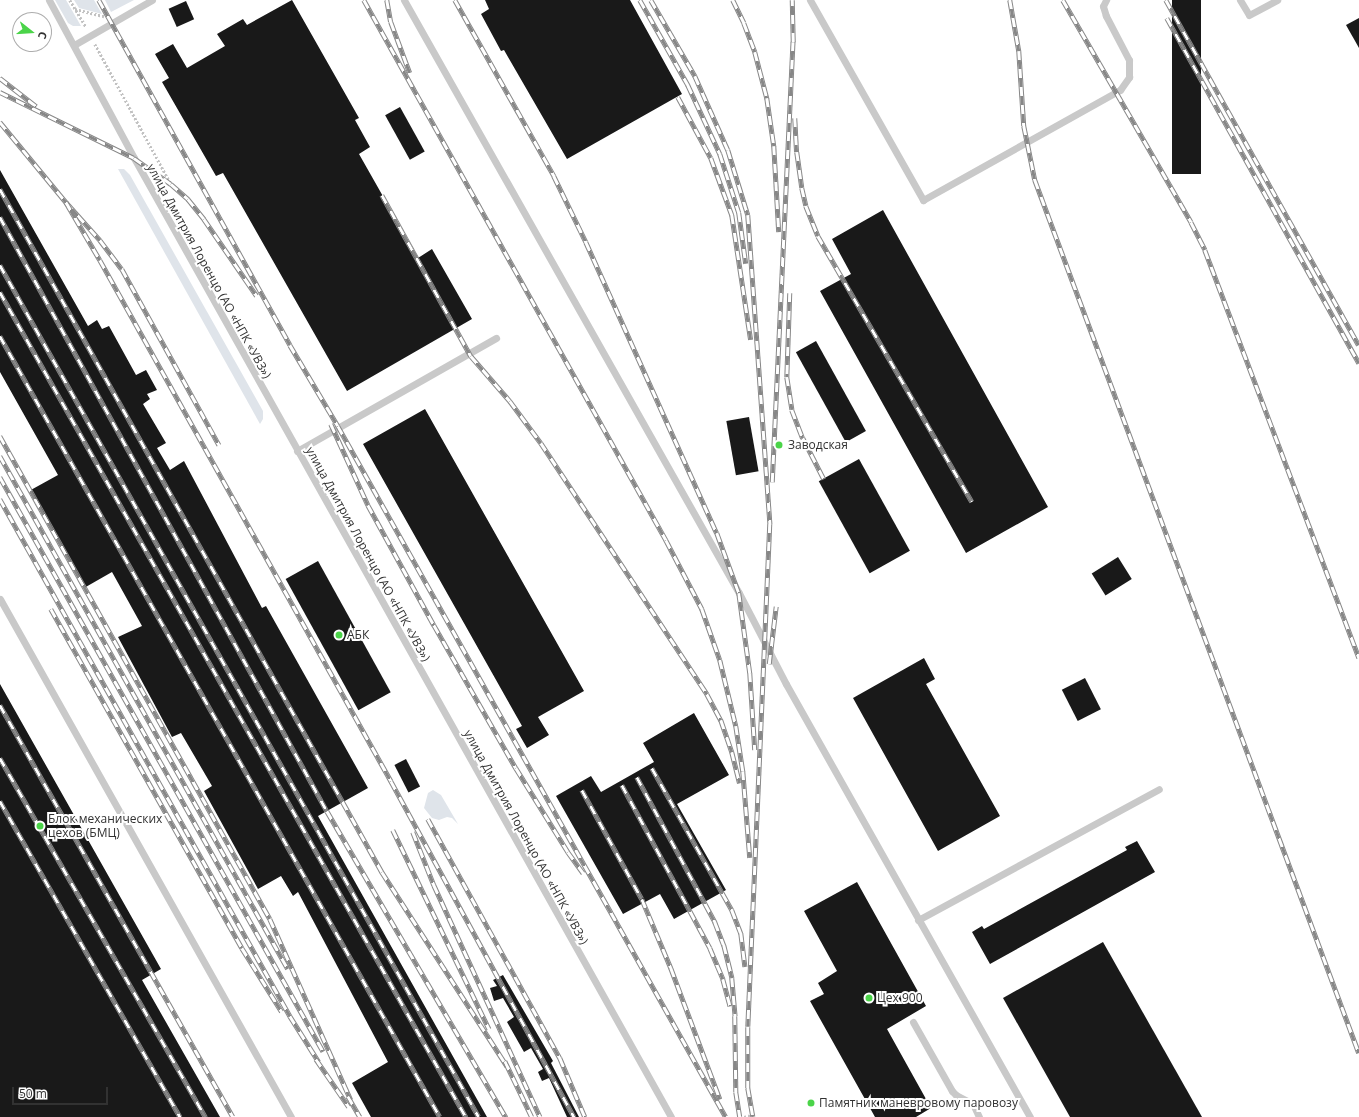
<!DOCTYPE html>
<html>
<head>
<meta charset="utf-8">
<style>
  body { margin:0 }
  #map { position:relative; width:1359px; height:1117px; overflow:hidden; background:#fff; font-family:"Open Sans",sans-serif }
  div>[style] { position:absolute }
  .green>* { inset:0; background:#dfe4ea }
  .building>* { inset:0; background:#191919; transform-origin:0 0 }
  .path>* { height:2.5px; margin-top:-1.25px; transform-origin:0; background:repeating-linear-gradient(90deg,#c2c2c2 0 2px,transparent 0 4px) }
  .service>* { height:7px; margin:-3.5px; padding:0 3.5px; transform-origin:3.5px; border-radius:3.5px; background:#c9c9c9 }
  .rail>* { height:4.5px; margin-top:-2.25px; transform-origin:0; background:repeating-linear-gradient(90deg,#fff 0 9px,#878787 0 18px); box-sizing:border-box; border-block:1px solid #878787 }
  .dots>* { width:11px; height:11px; translate:-50% -50%; box-sizing:border-box; border:2px solid #fff; border-radius:50% }
  span { translate:-50% -50%; white-space:nowrap; text-align:center; line-height:1.15; -webkit-text-stroke:4px #fff; paint-order:stroke }
  .street-label { font-size:12px; color:#323232 }
  .poi-label { font-size:12px; color:#323232 }
  .left { translate:0 -50%; text-align:left }
  .north { position:absolute; left:12px; top:12px; width:40px; height:40px; box-sizing:border-box; background:#fff; border:1px solid #adadad; border-radius:50%; rotate:107deg; font-size:11px; font-weight:700; line-height:16px; text-align:center; color:#323232 }
  .north::after { content:''; display:block; margin:auto; width:14px; height:18px; background:#4bd449; clip-path:polygon(50% 0,100% 100%,50% 72%,0 100%) }
  .scale { position:absolute; left:12px; top:1087px; width:96px; height:18px; box-sizing:border-box; border:2px solid #323232; border-top:0; padding-left:5px; font-size:12px; line-height:14px; white-space:nowrap; color:#323232; -webkit-text-stroke:3px #fff; paint-order:stroke }
</style>
</head>
<body>
<div id="map">
  <div class="green">
    <div style="clip-path:polygon(55px 0,66px 0,81px 26px,73px 26px,68px 23px)"></div>
    <div style="clip-path:polygon(74px 0,94px 0,102px 14px,79px 8px)"></div>
    <div style="clip-path:polygon(105px 0,134px 0,111px 12px)"></div>
    <div style="clip-path:polygon(118px 169px,124px 169px,130px 175px,263px 411px,263px 419px,260px 424px)"></div>
    <div style="clip-path:polygon(433px 790px,441px 795px,458px 824px,452px 818px,447px 817px,439px 820px,432px 818px,424px 808px,428px 793px)"></div>
  </div>
  <div class="building">
    <div style="clip-path:polygon(292px 0,359px 118px,355px 120px,370px 147px,359px 154px,418px 258px,432px 249px,472px 319px,347px 391px,223px 173px,216px 176px,162px 82px,169px 78px,155px 54px,173px 44px,187px 68px,225px 46px,217px 34px,243px 19px,247px 25px)"></div>
    <div style="clip-path:polygon(485px 0,630px 0,682px 94px,567px 159px,504px 50px,501px 51px,481px 14px,489px 9px)"></div>
    <div style="left:1172px;top:0;width:29px;height:174px"></div>
    <div style="left:186px;top:1px;width:20px;height:19px;rotate:66deg"></div>
    <div style="clip-path:polygon(1359px 18px,1359px 48px,1346px 25px)"></div>
    <div style="left:400px;top:107px;width:51px;height:17px;rotate:61deg"></div>
    <div style="clip-path:polygon(0 170px,88px 326px,97px 320px,102px 329px,109px 326px,136px 375px,146px 370px,157px 390px,147px 394px,150px 399px,143px 404px,166px 443px,157px 448px,170px 470px,184px 461px,262px 608px,266px 606px,368px 788px,318px 816px,487px 1117px,371px 1117px,352px 1083px,388px 1062px,298px 892px,293px 896px,281px 876px,258px 889px,204px 791px,212px 786px,181px 733px,172px 737px,118px 637px,142px 626px,112px 572px,84px 588px,29px 491px,58px 475px,0 372px)"></div>
    <div style="clip-path:polygon(883px 210px,1048px 507px,966px 553px,820px 291px,851px 274px,832px 239px)"></div>
    <div style="left:816px;top:341px;width:103px;height:23px;rotate:61deg"></div>
    <div style="clip-path:polygon(425px 409px,584px 691px,538px 717px,549px 735px,527px 748px,516px 729px,522px 726px,363px 444px)"></div>
    <div style="left:749px;top:417px;width:55px;height:23px;rotate:80deg"></div>
    <div style="left:859px;top:459px;width:105px;height:46px;rotate:61deg"></div>
    <div style="left:1118px;top:557px;width:26px;height:31px;rotate:58deg"></div>
    <div style="left:318px;top:561px;width:150px;height:37px;rotate:61deg"></div>
    <div style="clip-path:polygon(924px 658px,935px 679px,926px 684px,1000px 816px,938px 851px,853px 698px)"></div>
    <div style="left:1085px;top:678px;width:35px;height:26px;rotate:63deg"></div>
    <div style="clip-path:polygon(0 684px,161px 969px,142px 980px,220px 1117px,0 1117px)"></div>
    <div style="clip-path:polygon(694px 713px,729px 775px,677px 804px,726px 890px,674px 919px,660px 894px,623px 914px,556px 796px,591px 776px,601px 792px,654px 762px,643px 743px)"></div>
    <div style="left:406px;top:759px;width:31px;height:13px;rotate:63deg"></div>
    <div style="clip-path:polygon(1137px 841px,1155px 872px,990px 964px,972px 932px,982px 926px,984px 929px,1127px 850px,1125px 847px)"></div>
    <div style="clip-path:polygon(857px 882px,926px 1006px,887px 1029px,931px 1108px,916px 1117px,875px 1117px,810px 1001px,824px 994px,818px 983px,837px 971px,804px 911px)"></div>
    <div style="clip-path:polygon(1103px 942px,1202px 1117px,1070px 1117px,1003px 998px)"></div>
    <div style="clip-path:polygon(503px 975px,553px 1061px,551px 1063px,579px 1117px,567px 1117px,549px 1078px,542px 1081px,538px 1072px,543px 1069px,531px 1048px,524px 1052px,507px 1022px,514px 1017px,503px 998px,494px 1001px,490px 988px,497px 986px,493px 980px)"></div>
  </div>
  <div class="path">
    <div style="left:70px;top:0;width:31px;rotate:59deg"></div>
    <div style="left:75px;top:9px;width:30px;rotate:14deg"></div>
    <div style="left:95px;top:44px;width:159px;rotate:61.5deg"></div>
    <div style="left:744px;top:1117px;width:11px;rotate:-15deg"></div>
  </div>
  <div class="service">
    <div style="left:49px;top:0;width:179px;rotate:61.7deg"></div>
    <div style="left:134px;top:158px;width:1099px;rotate:60.75deg"></div>
    <div style="left:404px;top:0;width:681px;rotate:60.54deg"></div>
    <div style="left:739px;top:593px;width:102px;rotate:62.7deg"></div>
    <div style="left:786px;top:684px;width:497px;rotate:60.6deg"></div>
    <div style="left:810px;top:0;width:230px;rotate:60.5deg"></div>
    <div style="left:923px;top:200px;width:226px;rotate:-29.2deg"></div>
    <div style="left:1120px;top:90px;width:16px;rotate:-55deg"></div>
    <div style="left:1129px;top:77px;width:17px;rotate:-90deg"></div>
    <div style="left:1129px;top:60px;width:50px;rotate:-117.6deg"></div>
    <div style="left:1106px;top:16px;width:10px;rotate:-107deg"></div>
    <div style="left:1103px;top:6px;width:7px;rotate:-63deg"></div>
    <div style="left:1240px;top:0;width:17px;rotate:59deg"></div>
    <div style="left:1249px;top:15px;width:32px;rotate:-28deg"></div>
    <div style="left:74px;top:45px;width:90px;rotate:-30deg"></div>
    <div style="left:297px;top:451px;width:229px;rotate:-29.6deg"></div>
    <div style="left:0;top:599px;width:594px;rotate:60.67deg"></div>
    <div style="left:918px;top:920px;width:274px;rotate:-28.5deg"></div>
    <div style="left:913px;top:1022px;width:79px;rotate:60.5deg"></div>
    <div style="left:952px;top:1091px;width:6px;rotate:45deg"></div>
    <div style="left:956px;top:1095px;width:19px;rotate:28deg"></div>
    <div style="left:973px;top:1104px;width:14px;rotate:65deg"></div>
  </div>
  <div class="rail">
    <div style="left:99px;top:0;width:394px;rotate:61deg"></div>
    <div style="left:290px;top:345px;width:94px;rotate:59.3deg"></div>
    <div style="left:338px;top:426px;width:792px;rotate:60.69deg"></div>
    <div style="left:364px;top:0;width:619px;rotate:60.78deg"></div>
    <div style="left:666px;top:540px;width:78px;rotate:62.4deg"></div>
    <div style="left:702px;top:609px;width:54px;rotate:70.6deg"></div>
    <div style="left:720px;top:660px;width:68px;rotate:76.4deg"></div>
    <div style="left:736px;top:726px;width:46px;rotate:81.2deg"></div>
    <div style="left:743px;top:771px;width:87px;rotate:85.4deg"></div>
    <div style="left:387px;top:0;width:22px;rotate:80deg"></div>
    <div style="left:391px;top:22px;width:54px;rotate:69.6deg"></div>
    <div style="left:455px;top:0;width:202px;rotate:60.6deg"></div>
    <div style="left:554px;top:176px;width:73px;rotate:64.1deg"></div>
    <div style="left:586px;top:242px;width:319px;rotate:65.8deg"></div>
    <div style="left:717px;top:533px;width:64px;rotate:69.9deg"></div>
    <div style="left:739px;top:593px;width:81px;rotate:82.2deg"></div>
    <div style="left:750px;top:673px;width:77px;rotate:86.3deg"></div>
    <div style="left:640px;top:0;width:98px;rotate:60.5deg"></div>
    <div style="left:688px;top:85px;width:76px;rotate:65.1deg"></div>
    <div style="left:720px;top:154px;width:62px;rotate:72.1deg"></div>
    <div style="left:739px;top:213px;width:51px;rotate:82.2deg"></div>
    <div style="left:651px;top:0;width:88px;rotate:59.9deg"></div>
    <div style="left:695px;top:76px;width:81px;rotate:66deg"></div>
    <div style="left:728px;top:150px;width:68px;rotate:72.9deg"></div>
    <div style="left:748px;top:215px;width:310px;rotate:85.9deg"></div>
    <div style="left:770px;top:524px;width:503px;rotate:92.5deg"></div>
    <div style="left:748px;top:1027px;width:61px;rotate:90deg"></div>
    <div style="left:748px;top:1088px;width:29px;rotate:80deg"></div>
    <div style="left:733px;top:0;width:25px;rotate:64deg"></div>
    <div style="left:744px;top:23px;width:31px;rotate:69deg"></div>
    <div style="left:755px;top:52px;width:48px;rotate:75.4deg"></div>
    <div style="left:767px;top:98px;width:49px;rotate:81.7deg"></div>
    <div style="left:774px;top:146px;width:86px;rotate:86.7deg"></div>
    <div style="left:1010px;top:0;width:52px;rotate:80deg"></div>
    <div style="left:1019px;top:51px;width:75px;rotate:86.2deg"></div>
    <div style="left:1024px;top:126px;width:55px;rotate:78.5deg"></div>
    <div style="left:1035px;top:180px;width:931px;rotate:69.64deg"></div>
    <div style="left:1063px;top:0;width:256px;rotate:60deg"></div>
    <div style="left:1191px;top:222px;width:31px;rotate:63deg"></div>
    <div style="left:1205px;top:250px;width:436px;rotate:69.3deg"></div>
    <div style="left:1166px;top:0;width:395px;rotate:60.8deg"></div>
    <div style="left:1167px;top:18px;width:395px;rotate:60.9deg"></div>
    <div style="left:0;top:78px;width:46px;rotate:37.9deg"></div>
    <div style="left:0;top:92px;width:149px;rotate:26.2deg"></div>
    <div style="left:134px;top:158px;width:45px;rotate:35.1deg"></div>
    <div style="left:171px;top:184px;width:23px;rotate:41deg"></div>
    <div style="left:188px;top:199px;width:26px;rotate:51deg"></div>
    <div style="left:204px;top:219px;width:93px;rotate:55.5deg"></div>
    <div style="left:678px;top:97px;width:69px;rotate:61.6deg"></div>
    <div style="left:711px;top:158px;width:61px;rotate:69.8deg"></div>
    <div style="left:732px;top:215px;width:126px;rotate:81.4deg"></div>
    <div style="left:795px;top:118px;width:34px;rotate:87deg"></div>
    <div style="left:797px;top:152px;width:36px;rotate:82deg"></div>
    <div style="left:802px;top:188px;width:18px;rotate:77deg"></div>
    <div style="left:806px;top:206px;width:32px;rotate:68deg"></div>
    <div style="left:818px;top:236px;width:307px;rotate:59.9deg"></div>
    <div style="left:0;top:122px;width:104px;rotate:50.5deg"></div>
    <div style="left:66px;top:202px;width:51px;rotate:48.2deg"></div>
    <div style="left:100px;top:240px;width:36px;rotate:53deg"></div>
    <div style="left:122px;top:269px;width:201px;rotate:61.1deg"></div>
    <div style="left:0;top:189px;width:783px;rotate:60.78deg"></div>
    <div style="left:382px;top:872px;width:231px;rotate:57.2deg"></div>
    <div style="left:382px;top:195px;width:184px;rotate:61.1deg"></div>
    <div style="left:471px;top:356px;width:60px;rotate:49.1deg"></div>
    <div style="left:510px;top:401px;width:52px;rotate:53.6deg"></div>
    <div style="left:541px;top:443px;width:301px;rotate:56.5deg"></div>
    <div style="left:707px;top:694px;width:30px;rotate:62deg"></div>
    <div style="left:721px;top:720px;width:34px;rotate:71deg"></div>
    <div style="left:732px;top:752px;width:32px;rotate:76deg"></div>
    <div style="left:66px;top:202px;width:67px;rotate:59.6deg"></div>
    <div style="left:100px;top:260px;width:597px;rotate:60.81deg"></div>
    <div style="left:391px;top:781px;width:383px;rotate:61.4deg"></div>
    <div style="left:0;top:217px;width:678px;rotate:61.17deg"></div>
    <div style="left:327px;top:811px;width:355px;rotate:59.7deg"></div>
    <div style="left:0;top:265px;width:977px;rotate:60.66deg"></div>
    <div style="left:0;top:292px;width:948px;rotate:60.54deg"></div>
    <div style="left:790px;top:293px;width:84px;rotate:92deg"></div>
    <div style="left:787px;top:377px;width:33px;rotate:81deg"></div>
    <div style="left:792px;top:410px;width:30px;rotate:69deg"></div>
    <div style="left:803px;top:438px;width:46px;rotate:62.9deg"></div>
    <div style="left:0;top:336px;width:896px;rotate:60.6deg"></div>
    <div style="left:331px;top:424px;width:89px;rotate:65.4deg"></div>
    <div style="left:368px;top:505px;width:137px;rotate:61.2deg"></div>
    <div style="left:434px;top:625px;width:165px;rotate:60.2deg"></div>
    <div style="left:516px;top:768px;width:99px;rotate:58.2deg"></div>
    <div style="left:568px;top:852px;width:26px;rotate:54deg"></div>
    <div style="left:0;top:436px;width:553px;rotate:60.79deg"></div>
    <div style="left:270px;top:919px;width:198px;rotate:65.9deg"></div>
    <div style="left:0;top:456px;width:588px;rotate:60.69deg"></div>
    <div style="left:0;top:477px;width:659px;rotate:60.63deg"></div>
    <div style="left:772px;top:482px;width:441px;rotate:-87.3deg"></div>
    <div style="left:793px;top:42px;width:42px;rotate:-91.4deg"></div>
    <div style="left:0;top:499px;width:593px;rotate:60.71deg"></div>
    <div style="left:290px;top:1016px;width:54px;rotate:57.8deg"></div>
    <div style="left:51px;top:609px;width:389px;rotate:60.6deg"></div>
    <div style="left:242px;top:948px;width:75px;rotate:58deg"></div>
    <div style="left:769px;top:664px;width:58px;rotate:-83.1deg"></div>
    <div style="left:0;top:705px;width:473px;rotate:60.5deg"></div>
    <div style="left:0;top:758px;width:414px;rotate:60.2deg"></div>
    <div style="left:652px;top:768px;width:163px;rotate:60.6deg"></div>
    <div style="left:732px;top:910px;width:25px;rotate:69deg"></div>
    <div style="left:741px;top:933px;width:34px;rotate:83deg"></div>
    <div style="left:637px;top:777px;width:165px;rotate:61.7deg"></div>
    <div style="left:715px;top:922px;width:25px;rotate:69deg"></div>
    <div style="left:724px;top:945px;width:34px;rotate:76deg"></div>
    <div style="left:732px;top:978px;width:38px;rotate:85deg"></div>
    <div style="left:735px;top:1016px;width:76px;rotate:89.2deg"></div>
    <div style="left:736px;top:1092px;width:25px;rotate:81deg"></div>
    <div style="left:622px;top:785px;width:185px;rotate:61.6deg"></div>
    <div style="left:710px;top:948px;width:34px;rotate:67deg"></div>
    <div style="left:723px;top:979px;width:28px;rotate:75deg"></div>
    <div style="left:582px;top:790px;width:124px;rotate:61.2deg"></div>
    <div style="left:642px;top:899px;width:75px;rotate:67.2deg"></div>
    <div style="left:671px;top:968px;width:140px;rotate:69.5deg"></div>
    <div style="left:0;top:801px;width:364px;rotate:60.3deg"></div>
    <div style="left:428px;top:819px;width:273px;rotate:61.1deg"></div>
    <div style="left:560px;top:1058px;width:64px;rotate:67deg"></div>
    <div style="left:393px;top:830px;width:221px;rotate:64.2deg"></div>
    <div style="left:413px;top:832px;width:57px;rotate:68.4deg"></div>
    <div style="left:434px;top:885px;width:255px;rotate:65.4deg"></div>
    <div style="left:316px;top:1059px;width:58px;rotate:55.5deg"></div>
    <div style="left:505px;top:1061px;width:62px;rotate:64.3deg"></div>
    <div style="left:348px;top:1096px;width:24px;rotate:60deg"></div>
  </div>
  <div class="dots">
    <div style="left:779px;top:445px;background:#4bd449"></div>
    <div style="left:339px;top:635px;background:#4bd449"></div>
    <div style="left:40px;top:826px;background:#4bd449"></div>
    <div style="left:869px;top:998px;background:#4bd449"></div>
    <div style="left:811px;top:1103px;background:#4bd449"></div>
  </div>
  <div class="street-label">
    <span style="left:209px;top:271px;rotate:61deg">улица Дмитрия Лоренцо (АО «НПК «УВЗ»)</span>
    <span style="left:368px;top:554px;rotate:61deg">улица Дмитрия Лоренцо (АО «НПК «УВЗ»)</span>
    <span style="left:526px;top:837px;rotate:61deg">улица Дмитрия Лоренцо (АО «НПК «УВЗ»)</span>
  </div>
  <div class="poi-label">
    <span class="left" style="left:788px;top:445px">Заводская</span>
    <span class="left" style="left:347px;top:635px">АБК</span>
    <span class="left" style="left:48px;top:826px">Блок механических<br>цехов (БМЦ)</span>
    <span class="left" style="left:877px;top:998px">Цех 900</span>
    <span class="left" style="left:819px;top:1103px">Памятник маневровому паровозу</span>
  </div>
  <div class="north">С</div>
  <div class="scale">50 m</div>
</div>
</body>
</html>
